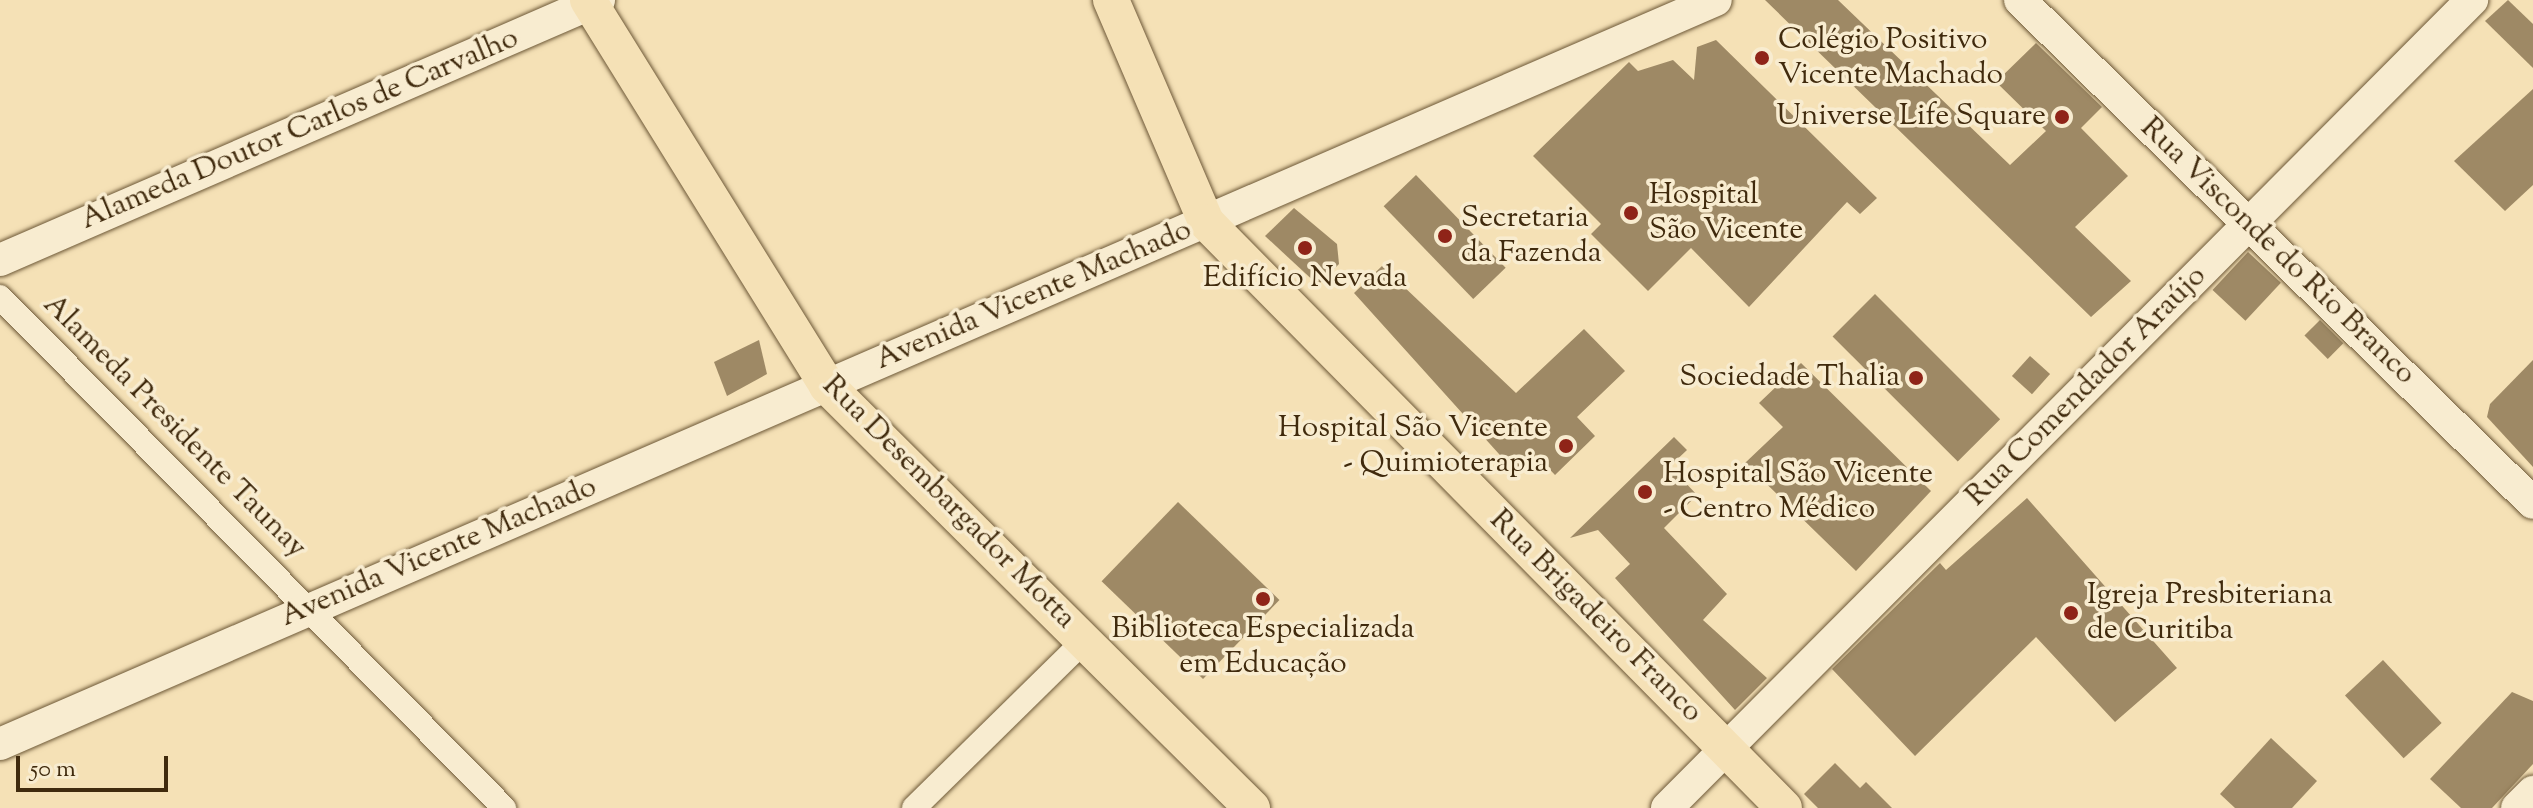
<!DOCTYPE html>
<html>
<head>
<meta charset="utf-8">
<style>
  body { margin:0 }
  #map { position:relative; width:2533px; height:808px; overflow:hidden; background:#f5e1b6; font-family:"Sorts Mill Goudy",serif }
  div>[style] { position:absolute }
  .building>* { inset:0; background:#9e8965; transform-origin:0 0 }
  .roads { filter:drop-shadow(0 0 2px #6d5837) drop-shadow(0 0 2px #6d5837) }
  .street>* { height:24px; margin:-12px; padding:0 12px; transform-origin:12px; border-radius:12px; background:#f8ecd0 }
  .secondary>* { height:32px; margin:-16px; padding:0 16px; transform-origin:16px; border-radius:16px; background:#f8ecd0 }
  .primary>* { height:36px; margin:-18px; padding:0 18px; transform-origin:18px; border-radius:18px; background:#f5e1b6 }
  .dots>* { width:22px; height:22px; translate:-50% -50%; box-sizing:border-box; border:4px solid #f8ecd0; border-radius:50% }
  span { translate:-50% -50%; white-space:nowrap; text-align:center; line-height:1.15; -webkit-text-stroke:7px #f8ecd0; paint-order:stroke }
  .poi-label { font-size:30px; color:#402a0d }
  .left { translate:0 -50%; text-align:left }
  .right { translate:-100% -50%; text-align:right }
  .street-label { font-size:30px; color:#402a0d }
  .scale { position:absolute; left:16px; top:756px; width:152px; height:36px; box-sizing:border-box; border:4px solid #402a0d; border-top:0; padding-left:10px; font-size:24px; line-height:28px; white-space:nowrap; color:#402a0d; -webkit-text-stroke:6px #f8ecd0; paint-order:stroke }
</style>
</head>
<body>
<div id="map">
  <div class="building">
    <div style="clip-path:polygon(1765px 0,1838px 0,2010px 165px,2046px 131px,1996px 82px,2036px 43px,2102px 107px,2081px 128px,2128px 176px,2075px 227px,2131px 281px,2091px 317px)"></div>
    <div style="clip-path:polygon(2508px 0,2533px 24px,2533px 68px,2485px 21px)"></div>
    <div style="clip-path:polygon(1716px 40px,1877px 198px,1860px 214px,1847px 202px,1749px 307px,1691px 248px,1648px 291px,1591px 234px,1601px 224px,1533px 156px,1629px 62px,1638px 71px,1673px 60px,1694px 80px,1697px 47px)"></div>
    <div style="clip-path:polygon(2533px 89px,2533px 185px,2505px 211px,2454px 161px)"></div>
    <div style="left:1416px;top:175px;width:129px;height:45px;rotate:46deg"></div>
    <div style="clip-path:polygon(1294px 208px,1337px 244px,1339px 264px,1318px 285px,1265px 236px)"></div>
    <div style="left:2248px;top:252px;width:45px;height:52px;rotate:43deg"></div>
    <div style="clip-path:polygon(1382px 266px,1516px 393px,1584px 329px,1625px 371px,1577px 417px,1595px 436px,1555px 475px,1536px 455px,1517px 474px,1354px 293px)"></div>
    <div style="left:1875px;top:294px;width:177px;height:60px;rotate:45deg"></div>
    <div style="left:2320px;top:320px;width:33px;height:22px;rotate:45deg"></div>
    <div style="clip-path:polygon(759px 340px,767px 374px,727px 396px,714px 362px)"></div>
    <div style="left:2030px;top:356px;width:27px;height:27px;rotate:42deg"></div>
    <div style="clip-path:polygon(2533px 360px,2533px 467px,2487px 417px,2490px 404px)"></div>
    <div style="clip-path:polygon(1801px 363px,1931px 491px,1856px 571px,1745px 463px,1783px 427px,1759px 403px)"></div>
    <div style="clip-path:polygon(1674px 437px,1687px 450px,1670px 466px,1697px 495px,1664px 528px,1727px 594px,1703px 620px,1767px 678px,1735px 710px,1615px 578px,1630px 564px,1598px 530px,1570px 538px)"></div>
    <div style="clip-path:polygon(2027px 498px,2177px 668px,2115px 722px,2036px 637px,1915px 756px,1832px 669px,1940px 563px,1946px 570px)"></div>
    <div style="left:1178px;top:502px;width:141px;height:110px;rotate:44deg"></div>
    <div style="left:2383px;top:660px;width:86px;height:52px;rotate:47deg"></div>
    <div style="clip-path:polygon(2512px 692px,2533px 701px,2533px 764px,2492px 808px,2461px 808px,2430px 779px)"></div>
    <div style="clip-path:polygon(2271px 738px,2317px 781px,2292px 808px,2235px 808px,2220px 794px)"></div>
    <div style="clip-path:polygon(1835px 763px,1860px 788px,1866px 782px,1892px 808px,1818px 808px,1804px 794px)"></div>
  </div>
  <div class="roads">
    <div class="street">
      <div style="left:0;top:297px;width:718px;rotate:45.4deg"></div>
      <div style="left:914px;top:808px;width:238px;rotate:-44.5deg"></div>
    </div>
    <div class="secondary">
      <div style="left:2020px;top:0;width:718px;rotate:44.44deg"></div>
      <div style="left:0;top:260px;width:653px;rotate:-23.46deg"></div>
      <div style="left:0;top:744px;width:1870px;rotate:-23.44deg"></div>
      <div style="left:1667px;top:808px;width:1141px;rotate:-45.11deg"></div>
      <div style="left:2517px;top:808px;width:23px;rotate:-45deg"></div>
    </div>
    <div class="primary">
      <div style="left:588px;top:0;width:454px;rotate:58.2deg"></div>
      <div style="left:827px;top:386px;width:599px;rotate:44.8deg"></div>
      <div style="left:1111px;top:0;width:241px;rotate:66.8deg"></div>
      <div style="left:1206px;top:222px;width:823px;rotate:45.39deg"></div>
    </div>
  </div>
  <div class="dots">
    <div style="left:1762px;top:58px;background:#8f2418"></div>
    <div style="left:2062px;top:117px;background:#8f2418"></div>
    <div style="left:1631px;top:213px;background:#8f2418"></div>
    <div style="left:1445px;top:236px;background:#8f2418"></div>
    <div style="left:1305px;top:248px;background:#8f2418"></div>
    <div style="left:1916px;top:378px;background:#8f2418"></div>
    <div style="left:1566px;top:446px;background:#8f2418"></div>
    <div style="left:1645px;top:492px;background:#8f2418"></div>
    <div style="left:1263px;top:599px;background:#8f2418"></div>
    <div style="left:2071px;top:613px;background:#8f2418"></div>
  </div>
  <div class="poi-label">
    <span class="left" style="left:1778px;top:58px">Colégio Positivo<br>Vicente Machado</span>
    <span class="right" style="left:2046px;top:117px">Universe Life Square</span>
    <span class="left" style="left:1649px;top:213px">Hospital<br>São Vicente</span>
    <span class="left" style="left:1461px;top:236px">Secretaria<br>da Fazenda</span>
    <span style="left:1305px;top:279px">Edifício Nevada</span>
    <span class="right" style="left:1900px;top:378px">Sociedade Thalia</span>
    <span class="right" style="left:1548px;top:446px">Hospital São Vicente<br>- Quimioterapia</span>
    <span class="left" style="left:1663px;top:492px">Hospital São Vicente<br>- Centro Médico</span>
    <span class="left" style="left:2087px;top:613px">Igreja Presbiteriana<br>de Curitiba</span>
    <span style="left:1263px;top:647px">Biblioteca Especializada<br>em Educação</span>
  </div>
  <div class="street-label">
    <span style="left:300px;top:130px;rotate:-23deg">Alameda Doutor Carlos de Carvalho</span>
    <span style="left:2277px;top:252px;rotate:44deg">Rua Visconde do Rio Branco</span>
    <span style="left:1034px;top:296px;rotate:-23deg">Avenida Vicente Machado</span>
    <span style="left:2087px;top:387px;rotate:-45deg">Rua Comendador Araújo</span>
    <span style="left:174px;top:427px;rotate:45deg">Alameda Presidente Taunay</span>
    <span style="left:948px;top:503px;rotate:45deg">Rua Desembargador Motta</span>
    <span style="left:439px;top:553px;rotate:-23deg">Avenida Vicente Machado</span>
    <span style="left:1595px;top:617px;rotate:45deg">Rua Brigadeiro Franco</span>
  </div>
  <div class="scale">50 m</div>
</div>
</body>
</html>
